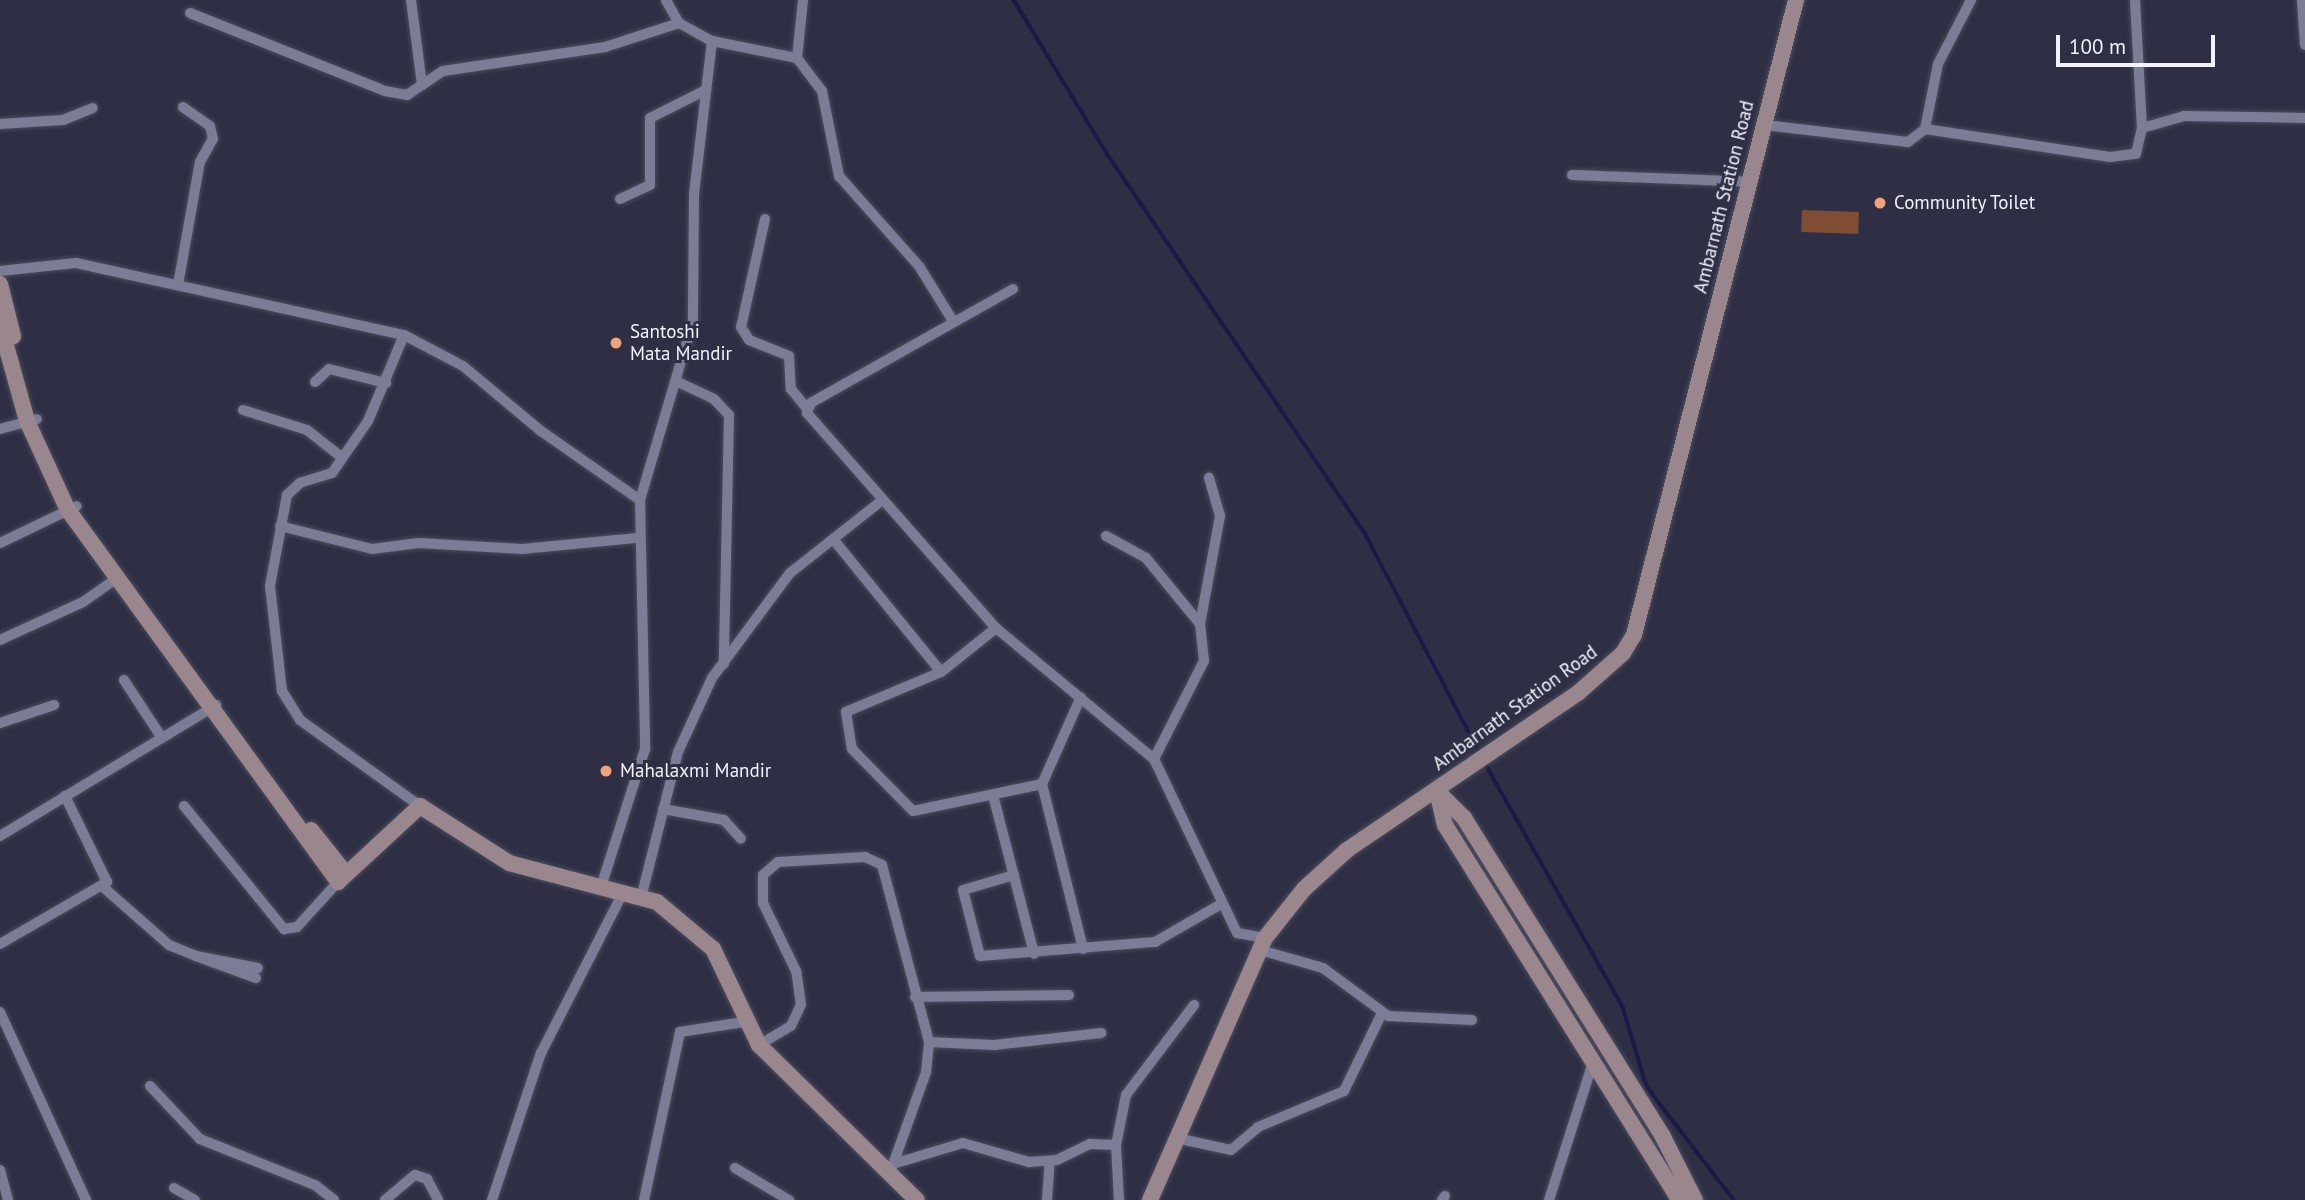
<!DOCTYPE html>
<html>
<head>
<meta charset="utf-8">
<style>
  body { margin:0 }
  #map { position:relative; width:2305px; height:1200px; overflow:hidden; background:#2e2f44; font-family:"PT Sans",sans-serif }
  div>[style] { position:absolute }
  .green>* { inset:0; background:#7f4d33; transform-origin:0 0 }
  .stream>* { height:3.5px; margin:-1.75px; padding:0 1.75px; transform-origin:1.75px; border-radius:1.75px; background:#1c1946 }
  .roads { filter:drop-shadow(0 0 2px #4b4c5d) drop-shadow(0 0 2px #4b4c5d) }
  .street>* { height:10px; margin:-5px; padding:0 5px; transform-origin:5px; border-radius:5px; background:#7b7d96 }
  .secondary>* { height:16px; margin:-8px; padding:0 8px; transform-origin:8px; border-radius:8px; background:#9a878e }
  .dots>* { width:19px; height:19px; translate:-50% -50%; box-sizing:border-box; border:4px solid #2e2f44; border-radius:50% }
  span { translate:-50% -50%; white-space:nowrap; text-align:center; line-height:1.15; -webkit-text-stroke:6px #2e2f44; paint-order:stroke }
  .street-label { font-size:19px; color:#f1f2fd }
  .poi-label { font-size:19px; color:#f1f2fd }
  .left { translate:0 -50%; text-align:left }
  .scale { position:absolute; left:2056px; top:35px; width:159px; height:32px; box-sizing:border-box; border:4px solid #f1f2fd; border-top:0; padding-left:9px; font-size:21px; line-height:24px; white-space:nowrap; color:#f1f2fd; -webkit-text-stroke:5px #2e2f44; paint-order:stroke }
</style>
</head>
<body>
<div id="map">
  <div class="green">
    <div style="left:1802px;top:210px;width:57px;height:22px;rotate:2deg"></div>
  </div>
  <div class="stream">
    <div style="left:1014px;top:0;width:181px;rotate:58.8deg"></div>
    <div style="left:1108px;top:155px;width:459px;rotate:55.8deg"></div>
    <div style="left:1366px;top:535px;width:246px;rotate:62.4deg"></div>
    <div style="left:1485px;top:763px;width:280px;rotate:60.5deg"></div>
    <div style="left:1623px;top:1007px;width:84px;rotate:73.3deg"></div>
    <div style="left:1647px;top:1087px;width:143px;rotate:52.4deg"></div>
  </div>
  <div class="roads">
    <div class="street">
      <div style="left:411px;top:0;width:86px;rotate:82.6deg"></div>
      <div style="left:422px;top:85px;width:25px;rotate:-34deg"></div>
      <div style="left:443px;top:71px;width:164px;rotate:-8.4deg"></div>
      <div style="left:605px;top:47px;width:78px;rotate:-18deg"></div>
      <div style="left:679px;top:23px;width:38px;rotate:29deg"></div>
      <div style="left:712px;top:41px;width:155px;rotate:96.7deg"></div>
      <div style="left:694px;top:195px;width:126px;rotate:90.5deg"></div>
      <div style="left:693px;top:321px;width:187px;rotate:106.5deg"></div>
      <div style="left:640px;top:500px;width:249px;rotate:88.8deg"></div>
      <div style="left:645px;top:749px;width:145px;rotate:107.7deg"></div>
      <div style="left:666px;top:0;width:26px;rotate:61deg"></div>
      <div style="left:2135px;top:0;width:128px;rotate:86.9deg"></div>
      <div style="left:2302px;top:0;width:45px;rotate:86.2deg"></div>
      <div style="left:190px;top:13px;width:210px;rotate:21.8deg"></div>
      <div style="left:385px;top:91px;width:22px;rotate:10deg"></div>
      <div style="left:407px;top:95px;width:18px;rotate:-34deg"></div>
      <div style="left:712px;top:41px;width:87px;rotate:11.3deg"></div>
      <div style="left:797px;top:58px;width:41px;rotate:52.9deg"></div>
      <div style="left:822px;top:91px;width:87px;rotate:78.7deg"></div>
      <div style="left:839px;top:176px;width:120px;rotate:48.4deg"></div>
      <div style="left:919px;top:266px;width:65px;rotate:58.3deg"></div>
      <div style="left:797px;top:58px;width:58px;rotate:-84.1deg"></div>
      <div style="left:0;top:124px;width:63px;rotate:-3.6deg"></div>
      <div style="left:63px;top:120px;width:32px;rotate:-22deg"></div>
      <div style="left:1765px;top:125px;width:144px;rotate:6.8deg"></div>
      <div style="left:1908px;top:142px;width:21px;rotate:-37deg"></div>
      <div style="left:1925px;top:129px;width:187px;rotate:8.6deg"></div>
      <div style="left:2110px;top:157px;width:26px;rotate:-7deg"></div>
      <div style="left:2136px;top:154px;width:27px;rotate:-77deg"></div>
      <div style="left:2142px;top:128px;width:44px;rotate:-15.9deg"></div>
      <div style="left:2184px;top:116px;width:121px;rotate:0.9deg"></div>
      <div style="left:1925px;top:129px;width:66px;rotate:-78.7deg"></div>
      <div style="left:1938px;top:64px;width:72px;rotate:-62.7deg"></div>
      <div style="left:1572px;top:175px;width:180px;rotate:2.2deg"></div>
      <div style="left:620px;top:199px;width:33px;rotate:-25deg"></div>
      <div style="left:650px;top:185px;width:67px;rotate:-90deg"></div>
      <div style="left:650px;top:118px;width:63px;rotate:-26.6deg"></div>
      <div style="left:765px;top:219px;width:111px;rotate:102.5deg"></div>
      <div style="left:741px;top:327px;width:15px;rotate:58deg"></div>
      <div style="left:749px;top:340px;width:43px;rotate:21.8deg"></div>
      <div style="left:789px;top:356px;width:33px;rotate:87deg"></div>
      <div style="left:791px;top:389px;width:26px;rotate:51deg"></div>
      <div style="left:0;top:271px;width:76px;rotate:-6deg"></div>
      <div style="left:76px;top:263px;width:336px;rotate:12.4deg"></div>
      <div style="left:404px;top:335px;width:67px;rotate:27.7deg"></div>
      <div style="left:463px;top:366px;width:102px;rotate:39.8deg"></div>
      <div style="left:541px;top:431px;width:121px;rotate:34.9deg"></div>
      <div style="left:178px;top:285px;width:125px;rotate:-79.9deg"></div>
      <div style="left:200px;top:162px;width:26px;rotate:-61deg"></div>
      <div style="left:213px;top:139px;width:13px;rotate:-103deg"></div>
      <div style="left:210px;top:126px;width:33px;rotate:-145deg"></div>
      <div style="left:1013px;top:289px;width:232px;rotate:150.6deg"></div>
      <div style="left:811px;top:403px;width:11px;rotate:112deg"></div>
      <div style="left:807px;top:413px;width:286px;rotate:48.7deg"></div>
      <div style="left:996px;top:628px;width:205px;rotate:39.7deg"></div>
      <div style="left:1154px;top:759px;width:193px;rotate:64.5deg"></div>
      <div style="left:1237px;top:933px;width:28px;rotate:10deg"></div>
      <div style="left:404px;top:335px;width:93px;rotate:112.7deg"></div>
      <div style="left:368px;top:421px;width:63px;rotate:124.7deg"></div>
      <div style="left:332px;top:473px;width:34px;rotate:163deg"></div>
      <div style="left:300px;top:483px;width:18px;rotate:137deg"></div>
      <div style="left:287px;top:495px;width:93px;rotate:100.6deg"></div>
      <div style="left:270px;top:586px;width:106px;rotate:83.5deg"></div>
      <div style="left:282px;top:691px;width:34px;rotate:58deg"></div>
      <div style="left:300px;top:720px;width:148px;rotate:35.6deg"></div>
      <div style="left:676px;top:381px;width:42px;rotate:25.3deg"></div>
      <div style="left:714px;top:399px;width:22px;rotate:47deg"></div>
      <div style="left:729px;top:415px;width:249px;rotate:91.2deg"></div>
      <div style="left:315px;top:382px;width:19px;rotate:-43deg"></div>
      <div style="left:329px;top:369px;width:59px;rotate:13.8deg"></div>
      <div style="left:243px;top:410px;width:67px;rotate:17.4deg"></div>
      <div style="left:307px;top:430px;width:42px;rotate:38.2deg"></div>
      <div style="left:0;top:429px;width:38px;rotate:-15deg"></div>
      <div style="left:280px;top:526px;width:95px;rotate:14deg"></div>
      <div style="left:372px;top:549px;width:47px;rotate:-7.3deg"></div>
      <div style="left:419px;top:543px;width:103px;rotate:3.3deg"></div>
      <div style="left:522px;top:549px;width:116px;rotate:-5.5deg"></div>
      <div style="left:1106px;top:536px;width:46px;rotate:28.8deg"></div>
      <div style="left:1146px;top:558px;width:85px;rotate:50.7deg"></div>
      <div style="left:833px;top:539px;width:171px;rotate:50.9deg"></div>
      <div style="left:0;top:543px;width:85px;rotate:-25.7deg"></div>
      <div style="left:996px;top:628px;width:70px;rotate:141.3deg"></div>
      <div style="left:941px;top:672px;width:103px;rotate:157.2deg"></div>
      <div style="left:846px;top:712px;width:37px;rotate:81deg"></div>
      <div style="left:852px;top:749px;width:87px;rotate:45.5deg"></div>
      <div style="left:913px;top:811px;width:132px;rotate:-11.8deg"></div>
      <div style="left:1042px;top:784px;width:95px;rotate:-65.9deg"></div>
      <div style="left:0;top:640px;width:91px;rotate:-24.6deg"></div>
      <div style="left:83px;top:602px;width:45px;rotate:-35.1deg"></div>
      <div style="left:124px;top:680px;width:69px;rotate:56.8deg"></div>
      <div style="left:0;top:723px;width:57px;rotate:-18.4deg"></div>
      <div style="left:1154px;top:759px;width:110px;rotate:-63deg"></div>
      <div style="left:1204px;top:661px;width:37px;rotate:-96deg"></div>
      <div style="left:1200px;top:624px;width:110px;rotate:-79.5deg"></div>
      <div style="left:1220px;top:516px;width:40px;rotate:-106deg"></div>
      <div style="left:1042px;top:784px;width:170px;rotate:76deg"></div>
      <div style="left:993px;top:795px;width:164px;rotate:75.5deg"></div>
      <div style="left:184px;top:806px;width:159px;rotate:50.9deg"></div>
      <div style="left:284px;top:929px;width:13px;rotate:-9deg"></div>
      <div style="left:297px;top:927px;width:61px;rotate:-47.7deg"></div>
      <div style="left:663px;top:809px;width:62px;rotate:10.2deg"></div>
      <div style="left:724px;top:820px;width:25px;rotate:48deg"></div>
      <div style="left:0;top:836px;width:253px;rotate:-31.2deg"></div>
      <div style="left:1014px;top:875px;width:53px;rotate:163.6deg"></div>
      <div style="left:963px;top:890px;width:68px;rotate:75.6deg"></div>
      <div style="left:980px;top:956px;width:176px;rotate:-4.6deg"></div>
      <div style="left:1155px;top:942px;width:76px;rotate:-29.9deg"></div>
      <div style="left:103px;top:887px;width:88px;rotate:41.3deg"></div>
      <div style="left:169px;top:945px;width:29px;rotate:22deg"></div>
      <div style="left:641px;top:898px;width:151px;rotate:-75.8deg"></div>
      <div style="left:678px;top:752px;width:81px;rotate:-65.3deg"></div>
      <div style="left:712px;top:678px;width:131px;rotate:-53.4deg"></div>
      <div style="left:790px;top:573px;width:115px;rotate:-38.3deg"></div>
      <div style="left:0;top:944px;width:124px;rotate:-30.1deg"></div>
      <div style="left:107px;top:882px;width:96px;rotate:-116deg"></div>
      <div style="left:1260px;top:950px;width:66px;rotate:15.9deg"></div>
      <div style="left:1323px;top:968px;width:81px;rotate:36.4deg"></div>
      <div style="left:1388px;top:1016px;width:84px;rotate:2.7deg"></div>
      <div style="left:256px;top:978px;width:64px;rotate:-159.9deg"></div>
      <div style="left:196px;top:956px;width:63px;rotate:11deg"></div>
      <div style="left:915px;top:997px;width:154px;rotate:-0.7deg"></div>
      <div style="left:0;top:1012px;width:207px;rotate:65.4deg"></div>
      <div style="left:759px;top:1045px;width:37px;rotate:-31deg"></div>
      <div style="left:791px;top:1026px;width:23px;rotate:-65deg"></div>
      <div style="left:801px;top:1005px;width:34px;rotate:-98deg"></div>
      <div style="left:796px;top:971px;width:76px;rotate:-115.9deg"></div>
      <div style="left:763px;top:903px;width:28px;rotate:-90deg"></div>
      <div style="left:763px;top:875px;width:20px;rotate:-41deg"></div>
      <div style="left:778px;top:862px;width:87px;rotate:-3.3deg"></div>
      <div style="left:865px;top:857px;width:19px;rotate:25deg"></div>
      <div style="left:882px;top:865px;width:183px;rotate:75.1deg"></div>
      <div style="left:929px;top:1042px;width:65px;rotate:2.6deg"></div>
      <div style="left:994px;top:1045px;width:108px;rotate:-6.4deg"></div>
      <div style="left:150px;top:1086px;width:73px;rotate:46.7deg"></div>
      <div style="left:200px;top:1139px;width:124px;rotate:21.8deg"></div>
      <div style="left:315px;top:1185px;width:24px;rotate:38deg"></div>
      <div style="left:1176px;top:1138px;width:56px;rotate:12.3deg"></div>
      <div style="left:1231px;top:1150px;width:35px;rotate:-40deg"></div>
      <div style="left:1258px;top:1127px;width:93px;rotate:-22.7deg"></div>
      <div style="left:1344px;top:1091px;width:87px;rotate:-64deg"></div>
      <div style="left:1116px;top:1145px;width:55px;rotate:86.9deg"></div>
      <div style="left:893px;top:1164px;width:73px;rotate:-16.7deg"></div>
      <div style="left:963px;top:1143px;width:69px;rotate:16.1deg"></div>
      <div style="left:1029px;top:1162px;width:28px;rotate:-4deg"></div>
      <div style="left:1057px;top:1160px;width:37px;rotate:-26deg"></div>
      <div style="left:1090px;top:1144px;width:26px;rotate:2deg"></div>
      <div style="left:1116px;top:1145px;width:51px;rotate:-78.7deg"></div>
      <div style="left:1126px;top:1095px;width:113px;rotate:-52.9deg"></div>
      <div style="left:735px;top:1168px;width:63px;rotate:30.7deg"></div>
      <div style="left:0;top:1170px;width:31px;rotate:75deg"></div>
      <div style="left:891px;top:1170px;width:104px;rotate:-70.3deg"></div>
      <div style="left:926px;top:1072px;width:30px;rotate:-84deg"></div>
      <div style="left:174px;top:1188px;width:24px;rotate:30deg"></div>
      <div style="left:385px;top:1200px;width:39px;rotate:-40deg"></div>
      <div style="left:415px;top:1175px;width:13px;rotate:18deg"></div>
      <div style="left:427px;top:1179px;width:24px;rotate:62deg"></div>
      <div style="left:492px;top:1200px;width:155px;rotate:-71.6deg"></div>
      <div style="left:541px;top:1053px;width:180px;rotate:-62.9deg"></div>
      <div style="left:644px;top:1200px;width:172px;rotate:-77.9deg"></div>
      <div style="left:680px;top:1032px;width:71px;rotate:-8.9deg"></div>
      <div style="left:1047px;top:1200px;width:39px;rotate:-86deg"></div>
      <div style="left:1442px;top:1200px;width:5px;rotate:-53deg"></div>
      <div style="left:1549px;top:1200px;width:148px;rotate:-72.3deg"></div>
    </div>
    <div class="secondary">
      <div style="left:0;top:284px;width:54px;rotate:76deg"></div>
      <div style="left:0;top:324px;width:101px;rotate:74.4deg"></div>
      <div style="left:27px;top:421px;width:98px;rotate:65.3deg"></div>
      <div style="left:68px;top:510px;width:460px;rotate:54deg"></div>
      <div style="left:338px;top:882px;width:112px;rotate:-42.8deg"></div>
      <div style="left:420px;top:806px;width:106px;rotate:32.6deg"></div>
      <div style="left:509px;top:863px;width:153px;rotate:14.8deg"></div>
      <div style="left:657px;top:902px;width:73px;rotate:40deg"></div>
      <div style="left:713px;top:949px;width:106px;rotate:64.4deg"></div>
      <div style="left:759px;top:1045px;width:221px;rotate:44.5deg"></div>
      <div style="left:1437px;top:791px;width:38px;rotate:45deg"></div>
      <div style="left:1464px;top:818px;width:376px;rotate:58deg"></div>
      <div style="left:1663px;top:1137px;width:71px;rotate:63.1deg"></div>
      <div style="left:1437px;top:791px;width:35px;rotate:77deg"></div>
      <div style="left:1445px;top:825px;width:442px;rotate:58deg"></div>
      <div style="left:311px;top:830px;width:56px;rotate:51.5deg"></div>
      <div style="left:1150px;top:1200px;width:286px;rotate:-66.3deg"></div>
      <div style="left:1265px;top:938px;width:63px;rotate:-51.5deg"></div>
      <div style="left:1304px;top:889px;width:58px;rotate:-42.2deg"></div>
      <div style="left:1347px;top:850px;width:279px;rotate:-34.2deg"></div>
      <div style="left:1578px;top:693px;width:60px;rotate:-41.6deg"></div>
      <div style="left:1623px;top:653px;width:21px;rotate:-59deg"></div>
      <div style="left:1634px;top:635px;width:655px;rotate:-75.69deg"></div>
    </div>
  </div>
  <div class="dots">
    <div style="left:1880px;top:203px;background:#f0a27a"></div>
    <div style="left:616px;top:343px;background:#f0a27a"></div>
    <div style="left:606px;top:771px;background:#f0a27a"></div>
  </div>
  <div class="street-label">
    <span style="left:1724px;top:197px;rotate:-76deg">Ambarnath Station Road</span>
    <span style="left:1515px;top:708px;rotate:-36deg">Ambarnath Station Road</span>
  </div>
  <div class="poi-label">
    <span class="left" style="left:1894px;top:203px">Community Toilet</span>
    <span class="left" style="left:630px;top:343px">Santoshi<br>Mata Mandir</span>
    <span class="left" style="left:620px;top:771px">Mahalaxmi Mandir</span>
  </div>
  <div class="scale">100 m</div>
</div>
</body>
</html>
